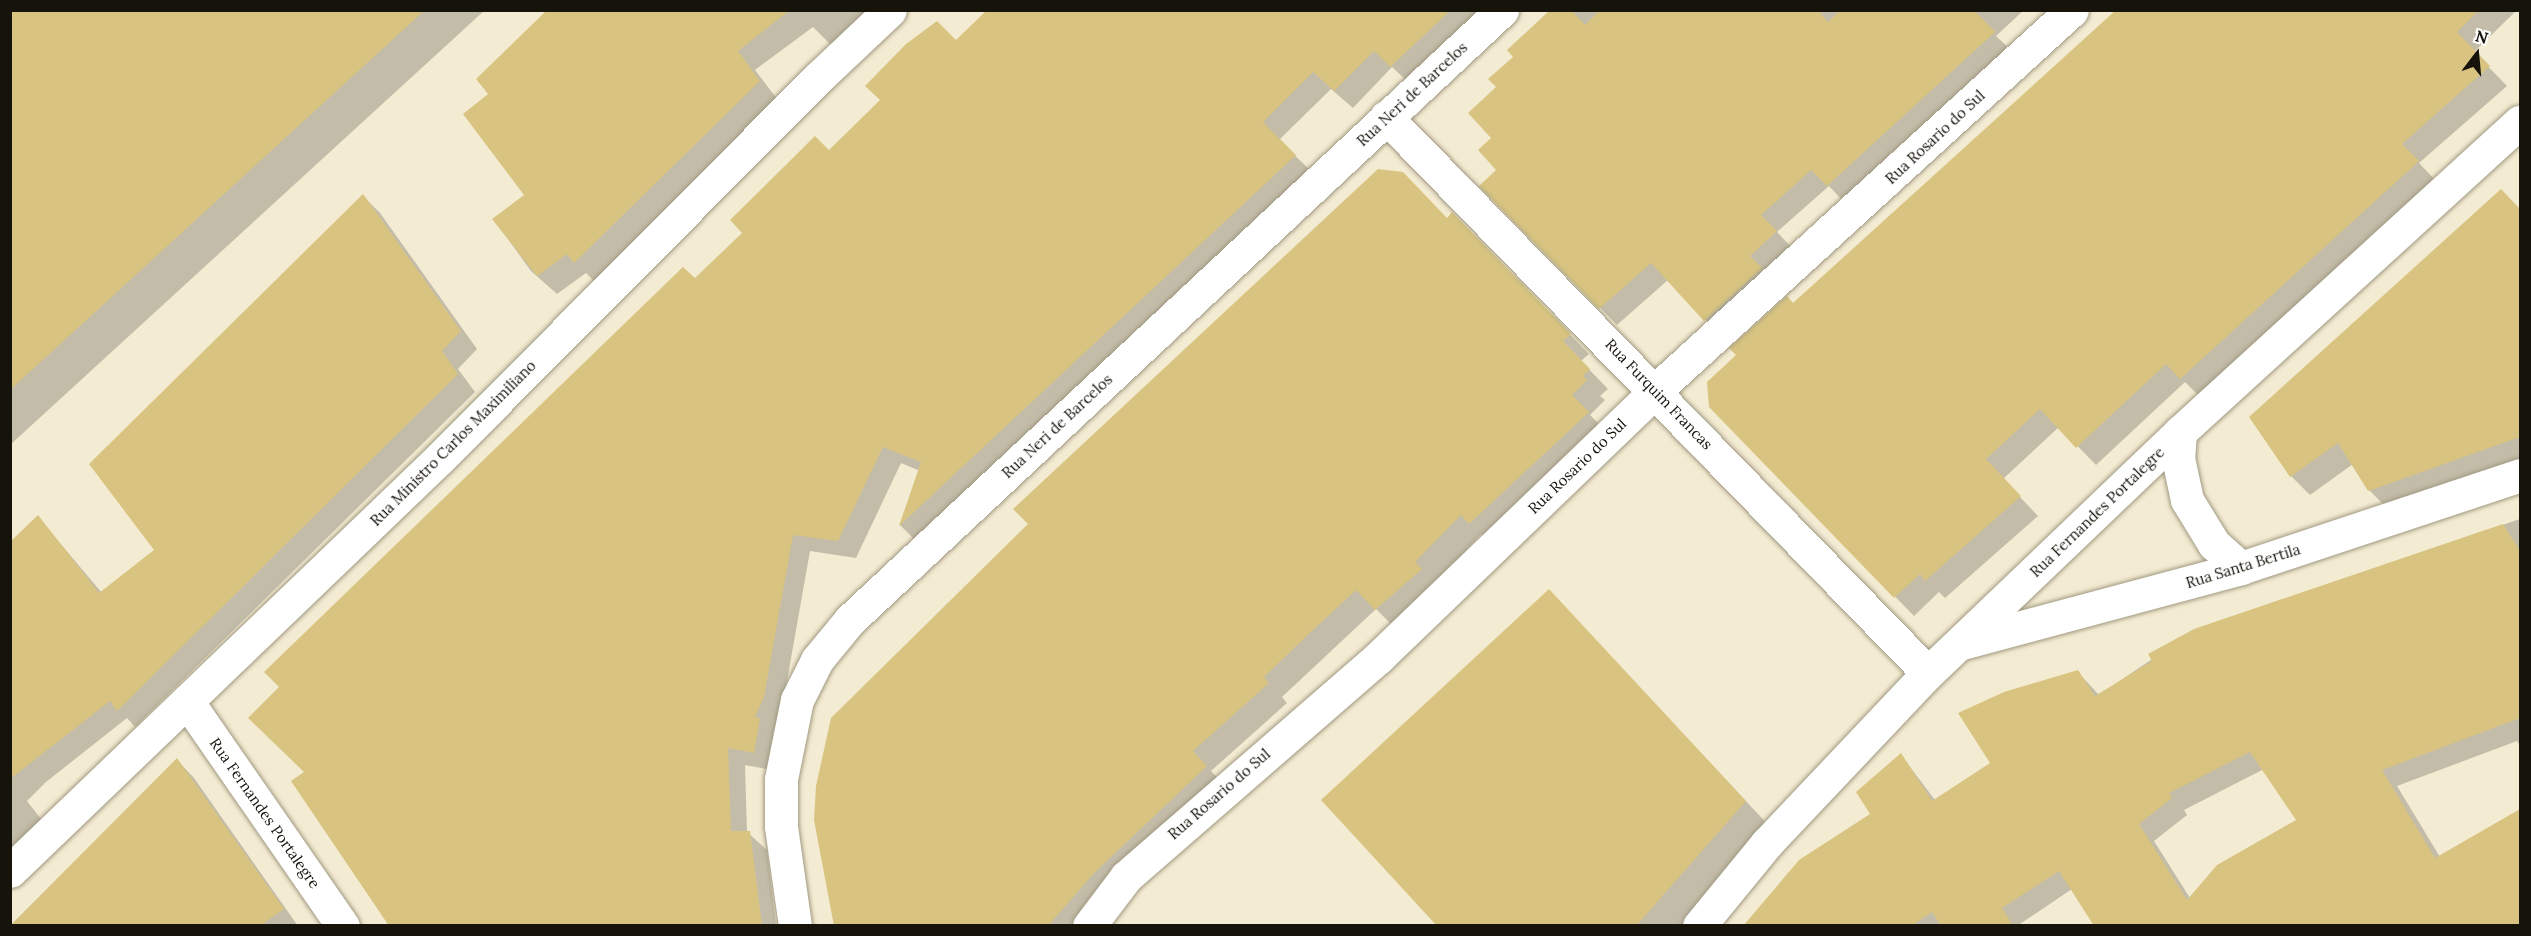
<!DOCTYPE html>
<html>
<head>
<meta charset="utf-8">
<style>
  body { margin:0 }
  #map { position:relative; width:2531px; height:936px; overflow:hidden; background:#f4ecd2; font-family:Lora,serif }
  div>[style] { position:absolute }
  .shadow>* { inset:0; background:#0003 }
  .building>* { inset:0; background:#d8c480 }
  .roads { filter:drop-shadow(0 0 2px #a09981) drop-shadow(0 0 2px #a09981) }
  .minor>* { height:33px; margin:-16.5px; padding:0 16.5px; transform-origin:16.5px; border-radius:16.5px; background:#fff }
  span { translate:-50% -50%; white-space:nowrap; text-align:center; line-height:1.15; -webkit-text-stroke:4.5px #fff; paint-order:stroke }
  .street-label { font-size:15px; color:#16130a }
  .frame { position:absolute; inset:0; border:12px solid #16130a; pointer-events:none }
  .north { position:absolute; left:2447px; top:24px; width:60px; height:60px; -webkit-text-stroke:4px #fff; paint-order:stroke; rotate:16deg; font-size:16px; font-weight:700; line-height:24px; text-align:center; color:#16130a }
  .north::after { content:''; display:block; margin:auto; width:21px; height:27px; background:#16130a; clip-path:polygon(50% 0,100% 100%,50% 72%,0 100%) }
</style>
</head>
<body>
<div id="map">
  <div class="shadow">
    <div style="clip-path:polygon(10px 10px,485px 10px,10px 445px)"></div>
    <div style="clip-path:polygon(549px 10px,870px 10px,832px 46px,813px 27px,755px 70px,778px 100px,594px 281px,586px 273px,557px 294px,531px 271px,494px 220px,526px 195px,490px 94px)"></div>
    <div style="clip-path:polygon(991px 10px,1487px 10px,1409px 83px,1392px 67px,1353px 108px,1331px 89px,1279px 140px,1313px 173px,917px 542px,900px 525px,920px 471px,901px 463px,856px 558px,810px 551px,781px 715px,773px 733px,777px 738px,772px 770px,745px 765px,747px 832px,767px 850px,776px 926px,391px 926px,306px 772px,695px 280px,828px 152px)"></div>
    <div style="clip-path:polygon(1552px 10px,2024px 10px,1996px 36px,2011px 50px,1844px 202px,1829px 186px,1777px 232px,1793px 249px,1722px 337px,1668px 280px,1617px 325px,1481px 186px,1498px 170px,1493px 138px,1498px 88px,1515px 57px)"></div>
    <div style="clip-path:polygon(2118px 10px,2517px 10px,2474px 52px,2507px 86px,2419px 163px,2436px 181px,2199px 396px,2185px 382px,2096px 465px,2059px 427px,2003px 479px,2038px 516px,1945px 598px,1939px 592px,1914px 616px,1710px 407px,1793px 304px)"></div>
    <div style="clip-path:polygon(2501px 191px,2520px 210px,2520px 462px,2388px 509px,2369px 490px,2353px 464px,2310px 495px,2291px 476px,2251px 417px)"></div>
    <div style="clip-path:polygon(363px 196px,380px 213px,477px 349px,458px 369px,475px 392px,135px 727px,127px 718px,46px 782px,27px 801px,41px 819px,10px 849px,10px 544px,38px 517px,102px 593px,156px 550px)"></div>
    <div style="clip-path:polygon(1452px 214px,1589px 354px,1581px 361px,1608px 389px,1600px 396px,1605px 400px,1590px 415px,1607px 432px,1489px 542px,1481px 534px,1395px 628px,1376px 609px,1282px 697px,1287px 703px,1211px 771px,1225px 786px,1082px 926px,837px 926px)"></div>
    <div style="clip-path:polygon(evenodd,2520px 519px,2520px 746px,2517px 741px,2397px 786px,2440px 857px,2520px 810px,2520px 926px,2096px 926px,2072px 889px,2017px 926px,1752px 926px,1872px 814px,1901px 755px,1935px 800px,1992px 764px,2077px 671px,2099px 695px,2195px 630px,2520px 519px,2264px 769px,2298px 821px,2190px 898px,2154px 841px,2187px 815px,2184px 810px,2264px 769px)"></div>
    <div style="clip-path:polygon(1549px 591px,1774px 831px,1691px 926px,1439px 926px)"></div>
    <div style="clip-path:polygon(177px 760px,194px 778px,298px 926px,10px 926px)"></div>
  </div>
  <div class="building">
    <div style="clip-path:polygon(10px 10px,425px 10px,10px 390px)"></div>
    <div style="clip-path:polygon(547px 10px,790px 10px,738px 51px,760px 81px,574px 263px,567px 254px,537px 276px,492px 219px,524px 195px,463px 114px,488px 94px,476px 79px)"></div>
    <div style="clip-path:polygon(987px 10px,1451px 10px,1390px 67px,1374px 51px,1334px 91px,1313px 72px,1263px 122px,1296px 155px,899px 526px,921px 462px,883px 447px,838px 541px,793px 535px,764px 697px,755px 717px,760px 719px,754px 753px,728px 748px,731px 831px,750px 831px,762px 926px,389px 926px,291px 781px,304px 772px,248px 718px,279px 687px,264px 672px,683px 267px,695px 278px,742px 233px,730px 220px,815px 136px,829px 150px,880px 100px,865px 86px,906px 44px,937px 21px,956px 40px)"></div>
    <div style="clip-path:polygon(1550px 10px,1571px 10px,1585px 25px,1600px 10px,1818px 10px,1828px 22px,1841px 10px,1974px 10px,1995px 32px,1827px 186px,1811px 170px,1761px 215px,1777px 231px,1750px 256px,1762px 268px,1704px 321px,1651px 263px,1599px 309px,1479px 186px,1496px 170px,1478px 150px,1491px 138px,1468px 113px,1496px 87px,1488px 79px,1513px 57px,1507px 50px)"></div>
    <div style="clip-path:polygon(2116px 10px,2479px 10px,2457px 32px,2490px 66px,2402px 144px,2419px 161px,2180px 379px,2166px 364px,2076px 448px,2040px 409px,1986px 459px,2021px 496px,1925px 581px,1920px 574px,1894px 598px,1709px 407px,1707px 382px,1736px 355px,1729px 348px,1787px 296px,1793px 303px)"></div>
    <div style="clip-path:polygon(1378px 169px,1403px 172px,1447px 218px,1452px 212px,1571px 334px,1563px 341px,1590px 369px,1583px 376px,1587px 380px,1572px 395px,1589px 412px,1469px 524px,1461px 515px,1415px 562px,1422px 569px,1375px 610px,1356px 590px,1314px 629px,1264px 677px,1269px 683px,1193px 751px,1207px 766px,1094px 873px,1048px 926px,834px 926px,814px 820px,816px 786px,831px 718px,1028px 524px,1013px 509px)"></div>
    <div style="clip-path:polygon(2501px 189px,2520px 209px,2520px 437px,2368px 491px,2338px 443px,2290px 477px,2249px 417px)"></div>
    <div style="clip-path:polygon(363px 194px,461px 331px,442px 351px,458px 374px,117px 711px,110px 701px,10px 779px,10px 542px,38px 515px,99px 593px,154px 550px,89px 464px)"></div>
    <div style="clip-path:polygon(evenodd,2503px 524px,2520px 551px,2520px 718px,2382px 770px,2435px 858px,2520px 809px,2520px 926px,2094px 926px,2059px 871px,2002px 908px,2013px 926px,1941px 926px,1932px 912px,1911px 926px,1743px 926px,1799px 860px,1870px 814px,1856px 792px,1901px 753px,1932px 801px,1990px 763px,1958px 713px,2004px 692px,2078px 670px,2095px 696px,2152px 661px,2148px 654px,2194px 629px,2503px 524px,2250px 752px,2296px 820px,2217px 865px,2187px 900px,2139px 824px,2172px 798px,2169px 793px,2250px 752px)"></div>
    <div style="clip-path:polygon(1549px 589px,1746px 801px,1636px 926px,1437px 926px,1321px 800px)"></div>
    <div style="clip-path:polygon(177px 758px,284px 909px,260px 926px,10px 926px)"></div>
  </div>
  <div class="roads">
    <div class="minor">
      <div style="left:1386px;top:117px;width:776px;rotate:45.73deg"></div>
      <div style="left:2180px;top:432px;width:26px;rotate:94deg"></div>
      <div style="left:2178px;top:458px;width:43px;rotate:77.9deg"></div>
      <div style="left:2187px;top:500px;width:52px;rotate:58.5deg"></div>
      <div style="left:2214px;top:544px;width:36px;rotate:42deg"></div>
      <div style="left:1962px;top:643px;width:289px;rotate:-15deg"></div>
      <div style="left:2241px;top:568px;width:294px;rotate:-18.4deg"></div>
      <div style="left:187px;top:701px;width:274px;rotate:55.3deg"></div>
      <div style="left:10px;top:871px;width:596px;rotate:-43.84deg"></div>
      <div style="left:440px;top:458px;width:535px;rotate:-45.15deg"></div>
      <div style="left:817px;top:79px;width:100px;rotate:-43.4deg"></div>
      <div style="left:795px;top:926px;width:101px;rotate:-98deg"></div>
      <div style="left:781px;top:826px;width:47px;rotate:-90deg"></div>
      <div style="left:781px;top:779px;width:81px;rotate:-78.6deg"></div>
      <div style="left:797px;top:700px;width:45px;rotate:-63.4deg"></div>
      <div style="left:817px;top:660px;width:52px;rotate:-50.5deg"></div>
      <div style="left:850px;top:620px;width:893px;rotate:-43.09deg"></div>
      <div style="left:1089px;top:926px;width:61px;rotate:-52.9deg"></div>
      <div style="left:1126px;top:877px;width:335px;rotate:-41deg"></div>
      <div style="left:1379px;top:657px;width:385px;rotate:-43.9deg"></div>
      <div style="left:1656px;top:390px;width:563px;rotate:-42.41deg"></div>
      <div style="left:1699px;top:926px;width:107px;rotate:-50.7deg"></div>
      <div style="left:1767px;top:843px;width:234px;rotate:-46.6deg"></div>
      <div style="left:1928px;top:673px;width:349px;rotate:-43.7deg"></div>
      <div style="left:2180px;top:432px;width:460px;rotate:-42.4deg"></div>
    </div>
  </div>
  <div class="street-label">
    <span style="left:1412px;top:94px;rotate:-43deg">Rua Neri de Barcelos</span>
    <span style="left:1935px;top:137px;rotate:-43deg">Rua Rosario do Sul</span>
    <span style="left:1659px;top:394px;rotate:46deg">Rua Furquim Francas</span>
    <span style="left:1057px;top:426px;rotate:-43deg">Rua Neri de Barcelos</span>
    <span style="left:453px;top:443px;rotate:-45deg">Rua Ministro Carlos Maximiliano</span>
    <span style="left:1577px;top:466px;rotate:-44deg">Rua Rosario do Sul</span>
    <span style="left:2097px;top:512px;rotate:-44deg">Rua Fernandes Portalegre</span>
    <span style="left:2243px;top:566px;rotate:-17deg">Rua Santa Bertila</span>
    <span style="left:1219px;top:794px;rotate:-41deg">Rua Rosario do Sul</span>
    <span style="left:265px;top:813px;rotate:55deg">Rua Fernandes Portalegre</span>
  </div>
  <div class="frame"></div>
  <div class="north">N</div>
</div>
</body>
</html>
